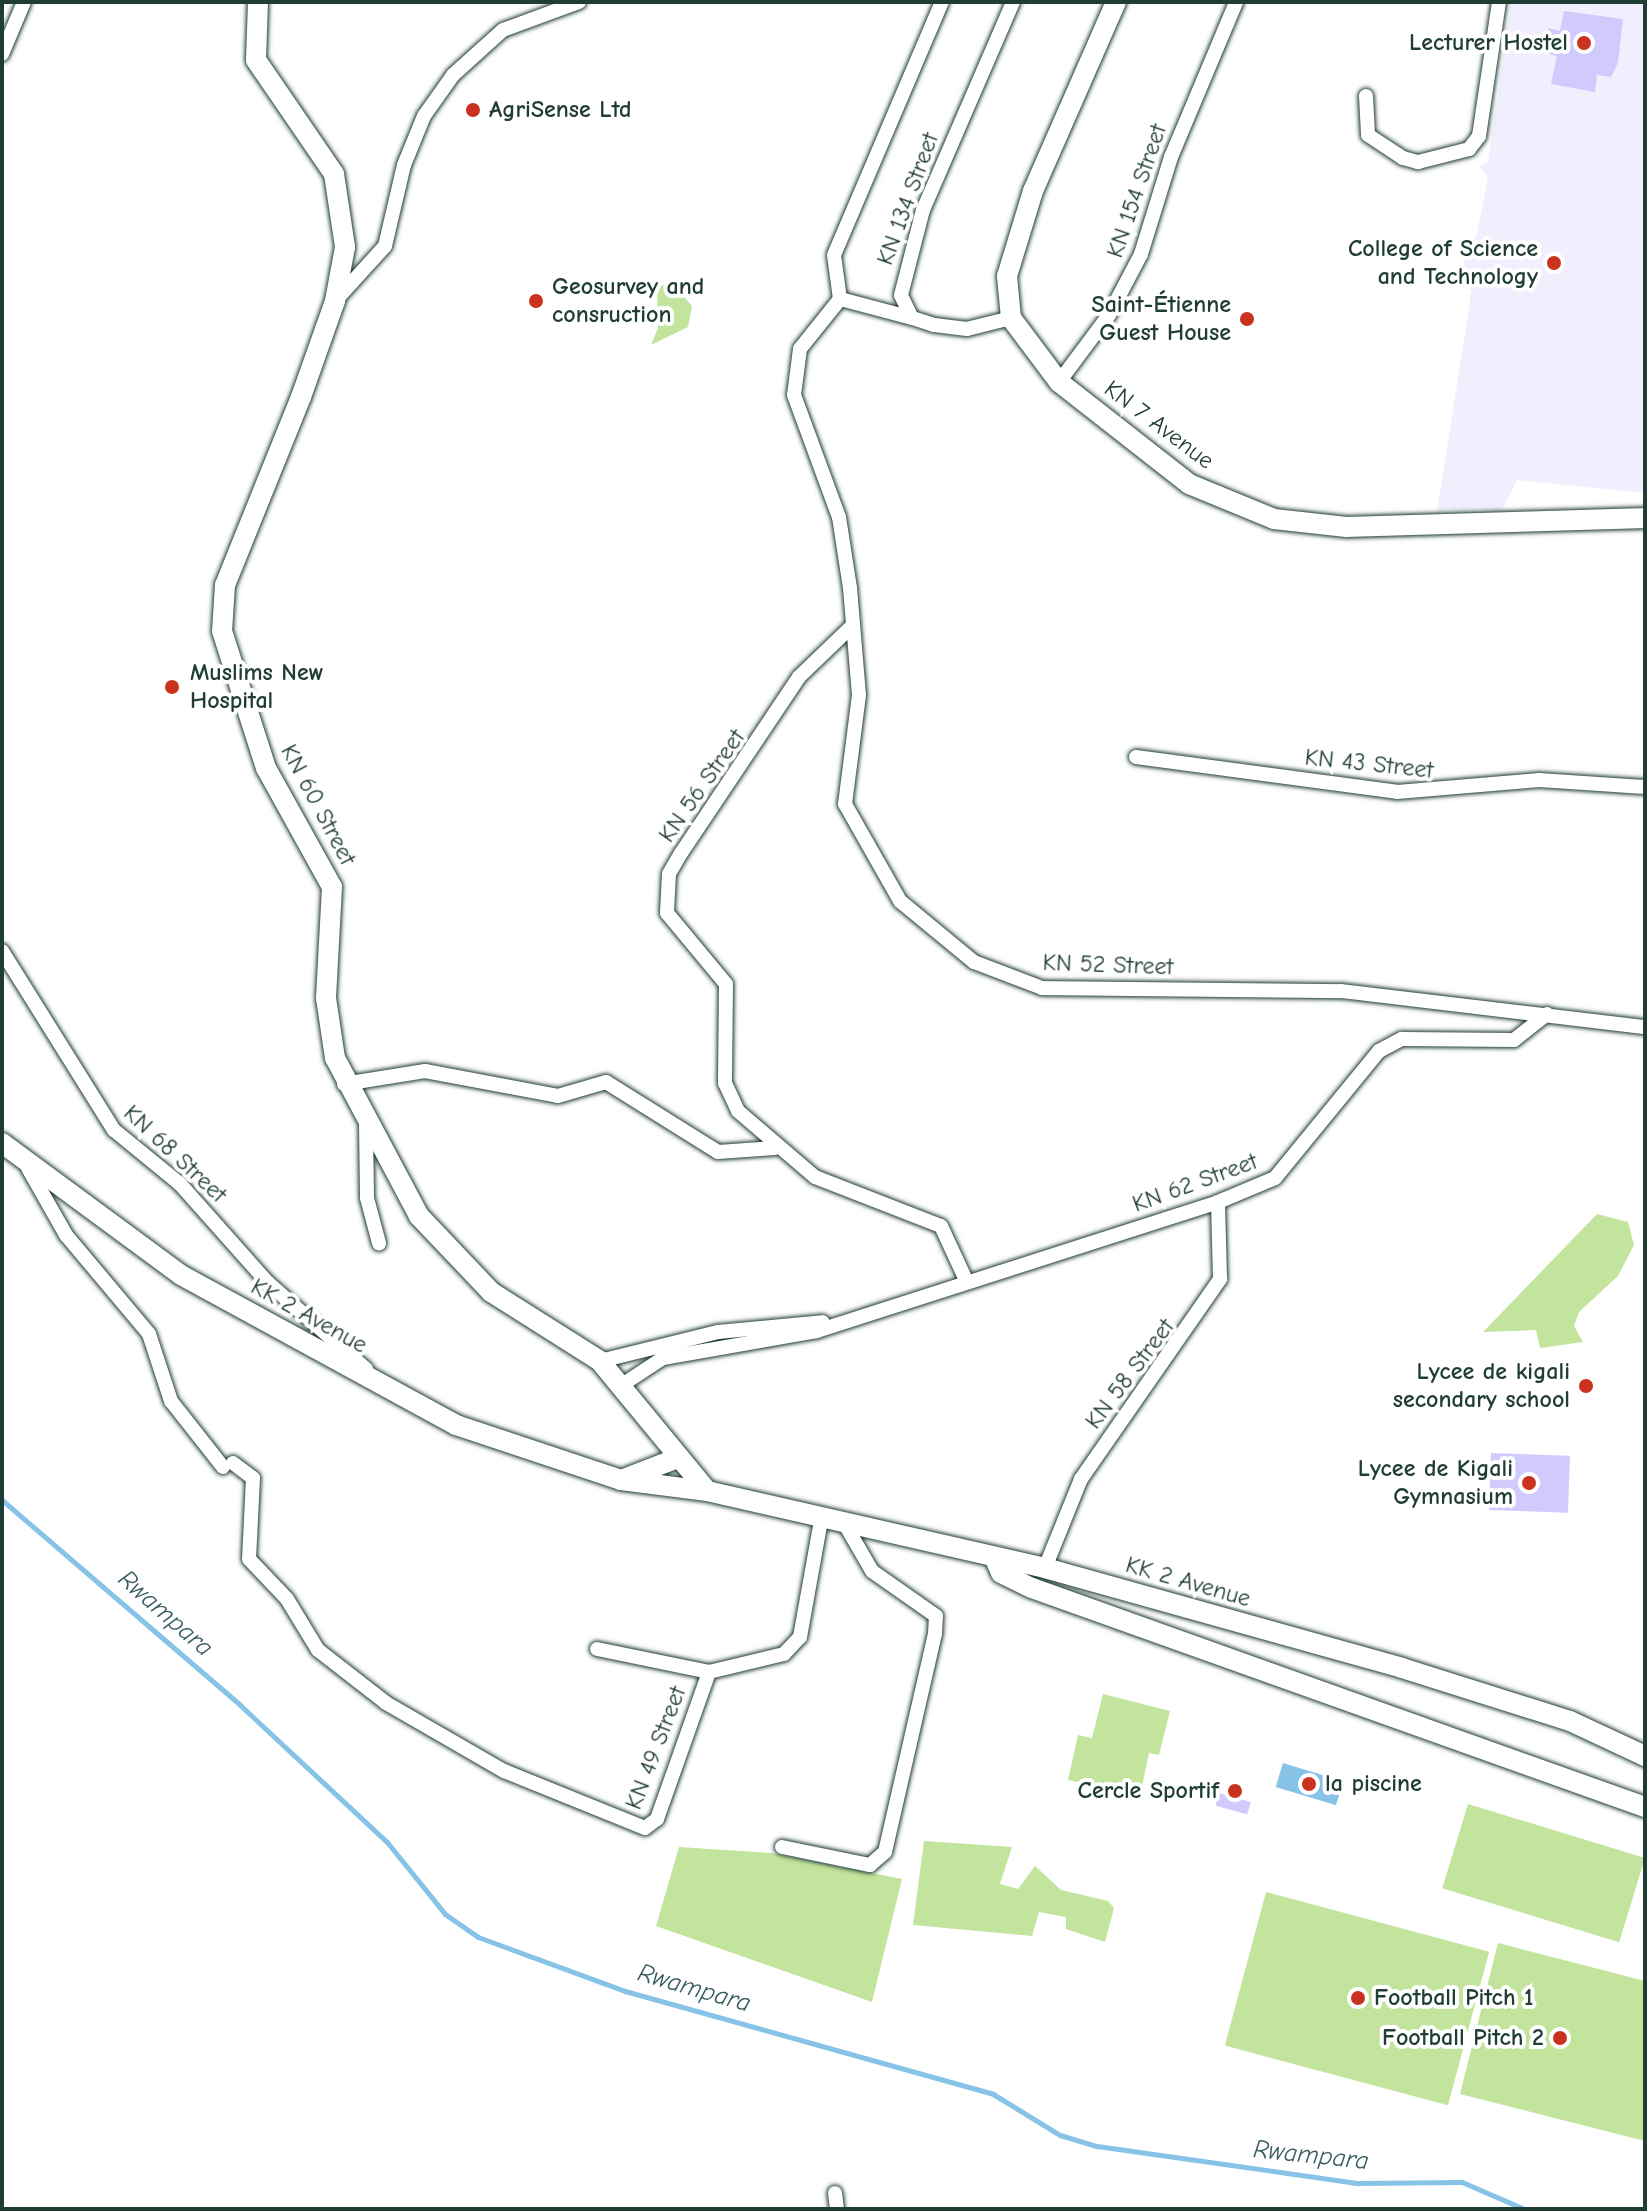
<!DOCTYPE html>
<html>
<head>
<meta charset="utf-8">
<style>
  body { margin:0 }
  #map { position:relative; width:1647px; height:2211px; overflow:hidden; background:#fff; font-family:"Comic Neue",sans-serif }
  div>[style] { position:absolute }
  .built>* { inset:0; background:#f1effe }
  .green>* { inset:0; background:#c2e49d; transform-origin:0 0 }
  .water>* { inset:0; background:#87c2e7; transform-origin:0 0 }
  .stream>* { height:5px; margin:-2.5px; padding:0 2.5px; transform-origin:2.5px; border-radius:2.5px; background:#87c2e7 }
  .building>* { inset:0; background:#d1cafc; transform-origin:0 0 }
  .roads { filter:drop-shadow(0 0 2px #1f3d34) drop-shadow(0 0 2px #1f3d34) }
  .street>* { height:14px; margin:-7px; padding:0 7px; transform-origin:7px; border-radius:7px; background:#fff }
  .secondary>* { height:20px; margin:-10px; padding:0 10px; transform-origin:10px; border-radius:10px; background:#fff }
  .dots>* { width:22px; height:22px; translate:-50% -50%; box-sizing:border-box; border:4px solid #fff; border-radius:50% }
  span { translate:-50% -50%; white-space:nowrap; text-align:center; line-height:1.15; -webkit-text-stroke:8px #fff; paint-order:stroke }
  .poi-label { font-size:24px; color:#1f3d34; font-weight:700 }
  .right { translate:-100% -50%; text-align:right }
  .left { translate:0 -50%; text-align:left }
  .street-label { font-size:24px; color:#1f3d34 }
  .water-label { font-size:26px; color:#395e61; font-style:italic }
  .frame { position:absolute; inset:0; border:4px solid #1f3d34; pointer-events:none }
</style>
</head>
<body>
<div id="map">
  <div class="built">
    <div style="clip-path:polygon(1511px 2px,1645px 2px,1645px 493px,1517px 480px,1502px 510px,1437px 511px,1469px 309px,1471px 289px,1462px 288px,1466px 238px,1476px 238px,1488px 178px,1480px 167px,1488px 162px)"></div>
  </div>
  <div class="green">
    <div style="clip-path:polygon(657px 284px,677px 289px,692px 306px,688px 327px,651px 345px,658px 328px)"></div>
    <div style="clip-path:polygon(1597px 1214px,1628px 1222px,1634px 1245px,1618px 1276px,1579px 1312px,1574px 1326px,1583px 1342px,1540px 1348px,1536px 1330px,1483px 1332px)"></div>
    <div style="clip-path:polygon(1103px 1694px,1170px 1711px,1159px 1755px,1149px 1753px,1140px 1796px,1068px 1780px,1078px 1735px,1092px 1738px)"></div>
    <div style="left:1468px;top:1804px;width:185px;height:88px;rotate:17deg"></div>
    <div style="clip-path:polygon(924px 1841px,1012px 1847px,1000px 1884px,1018px 1889px,1035px 1866px,1061px 1890px,1108px 1901px,1114px 1908px,1105px 1942px,1066px 1929px,1066px 1917px,1039px 1912px,1032px 1936px,913px 1925px)"></div>
    <div style="clip-path:polygon(679px 1847px,771px 1853px,902px 1879px,872px 2002px,656px 1926px)"></div>
    <div style="left:1266px;top:1892px;width:231px;height:159px;rotate:15deg"></div>
    <div style="clip-path:polygon(1498px 1943px,1645px 1981px,1645px 2141px,1460px 2094px)"></div>
  </div>
  <div class="water">
    <div style="left:1283px;top:1763px;width:63px;height:25px;rotate:17deg"></div>
  </div>
  <div class="stream">
    <div style="left:2px;top:1500px;width:314px;rotate:40.7deg"></div>
    <div style="left:240px;top:1705px;width:201px;rotate:43deg"></div>
    <div style="left:387px;top:1842px;width:92px;rotate:51.1deg"></div>
    <div style="left:445px;top:1914px;width:40px;rotate:34.9deg"></div>
    <div style="left:478px;top:1937px;width:157px;rotate:20.2deg"></div>
    <div style="left:625px;top:1991px;width:382px;rotate:15.6deg"></div>
    <div style="left:993px;top:2094px;width:79px;rotate:31.5deg"></div>
    <div style="left:1060px;top:2135px;width:39px;rotate:17deg"></div>
    <div style="left:1097px;top:2146px;width:264px;rotate:8.1deg"></div>
    <div style="left:1358px;top:2183px;width:104px;rotate:-0.6deg"></div>
    <div style="left:1462px;top:2182px;width:68px;rotate:23.5deg"></div>
  </div>
  <div class="building">
    <div style="clip-path:polygon(1564px 11px,1623px 19px,1618px 63px,1611px 77px,1597px 75px,1595px 92px,1551px 84px,1557px 56px,1544px 53px,1548px 28px,1560px 31px)"></div>
    <div style="left:1491px;top:1453px;width:79px;height:57px;rotate:2deg"></div>
    <div style="left:1219px;top:1793px;width:33px;height:13px;rotate:16deg"></div>
  </div>
  <div class="roads">
    <div class="street">
      <div style="left:2px;top:54px;width:56px;rotate:-67.1deg"></div>
      <div style="left:1366px;top:96px;width:39px;rotate:87deg"></div>
      <div style="left:1368px;top:135px;width:42px;rotate:33.3deg"></div>
      <div style="left:1403px;top:158px;width:16px;rotate:15deg"></div>
      <div style="left:1418px;top:162px;width:53px;rotate:-14.3deg"></div>
      <div style="left:1469px;top:149px;width:16px;rotate:-52deg"></div>
      <div style="left:1479px;top:136px;width:135px;rotate:-81.5deg"></div>
      <div style="left:840px;top:299px;width:44px;rotate:-97.8deg"></div>
      <div style="left:834px;top:255px;width:275px;rotate:-66.9deg"></div>
      <div style="left:335px;top:301px;width:74px;rotate:-47.7deg"></div>
      <div style="left:385px;top:246px;width:83px;rotate:-76.8deg"></div>
      <div style="left:404px;top:165px;width:53px;rotate:-67.8deg"></div>
      <div style="left:424px;top:116px;width:50px;rotate:-54.7deg"></div>
      <div style="left:453px;top:75px;width:67px;rotate:-42deg"></div>
      <div style="left:503px;top:30px;width:81px;rotate:-20.2deg"></div>
      <div style="left:912px;top:318px;width:74px;rotate:-165.2deg"></div>
      <div style="left:840px;top:299px;width:64px;rotate:128.7deg"></div>
      <div style="left:800px;top:349px;width:46px;rotate:97.4deg"></div>
      <div style="left:794px;top:395px;width:130px;rotate:69.8deg"></div>
      <div style="left:839px;top:517px;width:72px;rotate:81.2deg"></div>
      <div style="left:850px;top:588px;width:107px;rotate:85.2deg"></div>
      <div style="left:859px;top:695px;width:110px;rotate:97.3deg"></div>
      <div style="left:845px;top:804px;width:112px;rotate:60.4deg"></div>
      <div style="left:900px;top:901px;width:96px;rotate:39.5deg"></div>
      <div style="left:974px;top:962px;width:73px;rotate:20.9deg"></div>
      <div style="left:1042px;top:988px;width:299px;rotate:0.6deg"></div>
      <div style="left:1341px;top:991px;width:306px;rotate:6.8deg"></div>
      <div style="left:1011px;top:318px;width:45px;rotate:166deg"></div>
      <div style="left:967px;top:329px;width:33px;rotate:-173deg"></div>
      <div style="left:934px;top:325px;width:23px;rotate:-162deg"></div>
      <div style="left:912px;top:318px;width:25px;rotate:-116deg"></div>
      <div style="left:901px;top:295px;width:88px;rotate:-75.5deg"></div>
      <div style="left:923px;top:210px;width:227px;rotate:-66.6deg"></div>
      <div style="left:1059px;top:382px;width:84px;rotate:-53.3deg"></div>
      <div style="left:1109px;top:315px;width:69px;rotate:-62.3deg"></div>
      <div style="left:1141px;top:254px;width:102px;rotate:-72.8deg"></div>
      <div style="left:1171px;top:157px;width:168px;rotate:-67.2deg"></div>
      <div style="left:852px;top:626px;width:74px;rotate:136.1deg"></div>
      <div style="left:799px;top:677px;width:212px;rotate:123.8deg"></div>
      <div style="left:681px;top:853px;width:24px;rotate:120deg"></div>
      <div style="left:669px;top:874px;width:39px;rotate:93deg"></div>
      <div style="left:667px;top:913px;width:92px;rotate:50.3deg"></div>
      <div style="left:726px;top:984px;width:99px;rotate:90.6deg"></div>
      <div style="left:725px;top:1083px;width:31px;rotate:65deg"></div>
      <div style="left:738px;top:1111px;width:101px;rotate:40.6deg"></div>
      <div style="left:815px;top:1177px;width:135px;rotate:21.3deg"></div>
      <div style="left:941px;top:1226px;width:57px;rotate:65.2deg"></div>
      <div style="left:1136px;top:757px;width:263px;rotate:7.6deg"></div>
      <div style="left:1397px;top:792px;width:143px;rotate:-4.8deg"></div>
      <div style="left:1539px;top:780px;width:106px;rotate:3.8deg"></div>
      <div style="left:2px;top:951px;width:211px;rotate:58deg"></div>
      <div style="left:114px;top:1130px;width:85px;rotate:39.3deg"></div>
      <div style="left:180px;top:1184px;width:131px;rotate:48.4deg"></div>
      <div style="left:267px;top:1282px;width:132px;rotate:41.3deg"></div>
      <div style="left:344px;top:1084px;width:82px;rotate:-9.1deg"></div>
      <div style="left:425px;top:1071px;width:135px;rotate:10.6deg"></div>
      <div style="left:558px;top:1096px;width:50px;rotate:-16.3deg"></div>
      <div style="left:606px;top:1082px;width:132px;rotate:32deg"></div>
      <div style="left:718px;top:1152px;width:57px;rotate:-4deg"></div>
      <div style="left:366px;top:1125px;width:73px;rotate:89.2deg"></div>
      <div style="left:367px;top:1198px;width:47px;rotate:75.1deg"></div>
      <div style="left:28px;top:1168px;width:77px;rotate:60.4deg"></div>
      <div style="left:66px;top:1235px;width:129px;rotate:50deg"></div>
      <div style="left:149px;top:1334px;width:71px;rotate:71.8deg"></div>
      <div style="left:171px;top:1401px;width:84px;rotate:51.8deg"></div>
      <div style="left:600px;top:1361px;width:122px;rotate:-13.8deg"></div>
      <div style="left:718px;top:1332px;width:105px;rotate:-5.4deg"></div>
      <div style="left:622px;top:1385px;width:49px;rotate:-33.4deg"></div>
      <div style="left:663px;top:1358px;width:156px;rotate:-9.9deg"></div>
      <div style="left:817px;top:1331px;width:421px;rotate:-17.8deg"></div>
      <div style="left:1218px;top:1202px;width:62px;rotate:-22.8deg"></div>
      <div style="left:1275px;top:1178px;width:164px;rotate:-50.7deg"></div>
      <div style="left:1379px;top:1051px;width:26px;rotate:-28deg"></div>
      <div style="left:1402px;top:1039px;width:112px;rotate:0.5deg"></div>
      <div style="left:1514px;top:1040px;width:42px;rotate:-38.2deg"></div>
      <div style="left:233px;top:1463px;width:25px;rotate:37deg"></div>
      <div style="left:253px;top:1478px;width:81px;rotate:92.8deg"></div>
      <div style="left:249px;top:1559px;width:55px;rotate:46.5deg"></div>
      <div style="left:287px;top:1599px;width:60px;rotate:58.7deg"></div>
      <div style="left:318px;top:1650px;width:86px;rotate:37.9deg"></div>
      <div style="left:386px;top:1703px;width:136px;rotate:30deg"></div>
      <div style="left:504px;top:1771px;width:152px;rotate:22deg"></div>
      <div style="left:645px;top:1828px;width:15px;rotate:-37deg"></div>
      <div style="left:657px;top:1819px;width:156px;rotate:-70.5deg"></div>
      <div style="left:709px;top:1672px;width:77px;rotate:-13.5deg"></div>
      <div style="left:784px;top:1654px;width:23px;rotate:-47deg"></div>
      <div style="left:800px;top:1637px;width:119px;rotate:-79.8deg"></div>
      <div style="left:1045px;top:1568px;width:96px;rotate:-68deg"></div>
      <div style="left:1081px;top:1479px;width:244px;rotate:-55.2deg"></div>
      <div style="left:1220px;top:1279px;width:77px;rotate:-91.5deg"></div>
      <div style="left:597px;top:1649px;width:114px;rotate:11.6deg"></div>
      <div style="left:782px;top:1847px;width:90px;rotate:11.6deg"></div>
      <div style="left:870px;top:1865px;width:20px;rotate:-41deg"></div>
      <div style="left:885px;top:1852px;width:224px;rotate:-77.1deg"></div>
      <div style="left:935px;top:1634px;width:18px;rotate:-87deg"></div>
      <div style="left:936px;top:1616px;width:78px;rotate:-144.9deg"></div>
      <div style="left:872px;top:1571px;width:52px;rotate:-120deg"></div>
      <div style="left:835px;top:2193px;width:16px;rotate:83deg"></div>
    </div>
    <div class="secondary">
      <div style="left:258px;top:2px;width:58px;rotate:92deg"></div>
      <div style="left:256px;top:60px;width:138px;rotate:55.6deg"></div>
      <div style="left:334px;top:174px;width:74px;rotate:81.4deg"></div>
      <div style="left:345px;top:247px;width:55px;rotate:100.5deg"></div>
      <div style="left:335px;top:301px;width:102px;rotate:109.5deg"></div>
      <div style="left:301px;top:397px;width:203px;rotate:112deg"></div>
      <div style="left:225px;top:585px;width:46px;rotate:93.7deg"></div>
      <div style="left:222px;top:631px;width:144px;rotate:72.2deg"></div>
      <div style="left:266px;top:768px;width:136px;rotate:61deg"></div>
      <div style="left:332px;top:887px;width:111px;rotate:93.1deg"></div>
      <div style="left:326px;top:998px;width:61px;rotate:81.5deg"></div>
      <div style="left:335px;top:1058px;width:179px;rotate:62deg"></div>
      <div style="left:419px;top:1216px;width:105px;rotate:46.5deg"></div>
      <div style="left:491px;top:1292px;width:129px;rotate:32.3deg"></div>
      <div style="left:600px;top:1361px;width:168px;rotate:50.5deg"></div>
      <div style="left:707px;top:1491px;width:347px;rotate:12.8deg"></div>
      <div style="left:1045px;top:1568px;width:371px;rotate:15.6deg"></div>
      <div style="left:1402px;top:1668px;width:176px;rotate:17.5deg"></div>
      <div style="left:1570px;top:1721px;width:83px;rotate:25deg"></div>
      <div style="left:1116px;top:2px;width:206px;rotate:113.7deg"></div>
      <div style="left:1033px;top:191px;width:89px;rotate:107deg"></div>
      <div style="left:1007px;top:276px;width:42px;rotate:84.6deg"></div>
      <div style="left:1011px;top:318px;width:80px;rotate:53.1deg"></div>
      <div style="left:1059px;top:382px;width:165px;rotate:38.1deg"></div>
      <div style="left:1189px;top:484px;width:92px;rotate:22.4deg"></div>
      <div style="left:1274px;top:519px;width:73px;rotate:6.3deg"></div>
      <div style="left:1347px;top:527px;width:298px;rotate:-1.7deg"></div>
      <div style="left:2px;top:1143px;width:222px;rotate:36.4deg"></div>
      <div style="left:181px;top:1275px;width:313px;rotate:28.6deg"></div>
      <div style="left:456px;top:1425px;width:174px;rotate:18.4deg"></div>
      <div style="left:621px;top:1480px;width:87px;rotate:7.3deg"></div>
      <div style="left:621px;top:1480px;width:61px;rotate:-21.1deg"></div>
      <div style="left:994px;top:1557px;width:17px;rotate:66deg"></div>
      <div style="left:1001px;top:1573px;width:34px;rotate:26deg"></div>
      <div style="left:1032px;top:1588px;width:651px;rotate:19.66deg"></div>
    </div>
  </div>
  <div class="dots">
    <div style="left:1584px;top:43px;background:#c8321e"></div>
    <div style="left:473px;top:110px;background:#c8321e"></div>
    <div style="left:1554px;top:263px;background:#c8321e"></div>
    <div style="left:536px;top:301px;background:#c8321e"></div>
    <div style="left:1247px;top:319px;background:#c8321e"></div>
    <div style="left:172px;top:687px;background:#c8321e"></div>
    <div style="left:1586px;top:1386px;background:#c8321e"></div>
    <div style="left:1529px;top:1483px;background:#c8321e"></div>
    <div style="left:1309px;top:1784px;background:#c8321e"></div>
    <div style="left:1235px;top:1791px;background:#c8321e"></div>
    <div style="left:1358px;top:1998px;background:#c8321e"></div>
    <div style="left:1560px;top:2038px;background:#c8321e"></div>
  </div>
  <div class="poi-label">
    <span class="right" style="left:1568px;top:43px">Lecturer Hostel</span>
    <span class="left" style="left:489px;top:110px">AgriSense Ltd</span>
    <span class="right" style="left:1538px;top:263px">College of Science<br>and Technology</span>
    <span class="left" style="left:552px;top:301px">Geosurvey and<br>consruction</span>
    <span class="right" style="left:1231px;top:319px">Saint-Étienne<br>Guest House</span>
    <span class="left" style="left:190px;top:687px">Muslims New<br>Hospital</span>
    <span class="right" style="left:1570px;top:1386px">Lycee de kigali<br>secondary school</span>
    <span class="right" style="left:1513px;top:1483px">Lycee de Kigali<br>Gymnasium</span>
    <span class="left" style="left:1325px;top:1784px">la piscine</span>
    <span class="right" style="left:1219px;top:1791px">Cercle Sportif</span>
    <span class="left" style="left:1374px;top:1998px">Football Pitch 1</span>
    <span class="right" style="left:1544px;top:2038px">Football Pitch 2</span>
  </div>
  <div class="street-label">
    <span style="left:1137px;top:191px;rotate:-71deg">KN 154 Street</span>
    <span style="left:908px;top:199px;rotate:-70deg">KN 134 Street</span>
    <span style="left:1159px;top:425px;rotate:37deg">KN 7 Avenue</span>
    <span style="left:1369px;top:764px;rotate:6deg">KN 43 Street</span>
    <span style="left:702px;top:786px;rotate:-55deg">KN 56 Street</span>
    <span style="left:318px;top:805px;rotate:62deg">KN 60 Street</span>
    <span style="left:1108px;top:965px;rotate:2deg">KN 52 Street</span>
    <span style="left:175px;top:1154px;rotate:43deg">KN 68 Street</span>
    <span style="left:1195px;top:1183px;rotate:-20deg">KN 62 Street</span>
    <span style="left:309px;top:1316px;rotate:29deg">KK 2 Avenue</span>
    <span style="left:1130px;top:1374px;rotate:-53deg">KN 58 Street</span>
    <span style="left:1188px;top:1582px;rotate:16deg">KK 2 Avenue</span>
    <span style="left:656px;top:1748px;rotate:-69deg">KN 49 Street</span>
  </div>
  <div class="water-label">
    <span style="left:165px;top:1614px;rotate:41deg">Rwampara</span>
    <span style="left:694px;top:1989px;rotate:16deg">Rwampara</span>
    <span style="left:1311px;top:2156px;rotate:6deg">Rwampara</span>
  </div>
  <div class="frame"></div>
</div>
</body>
</html>
